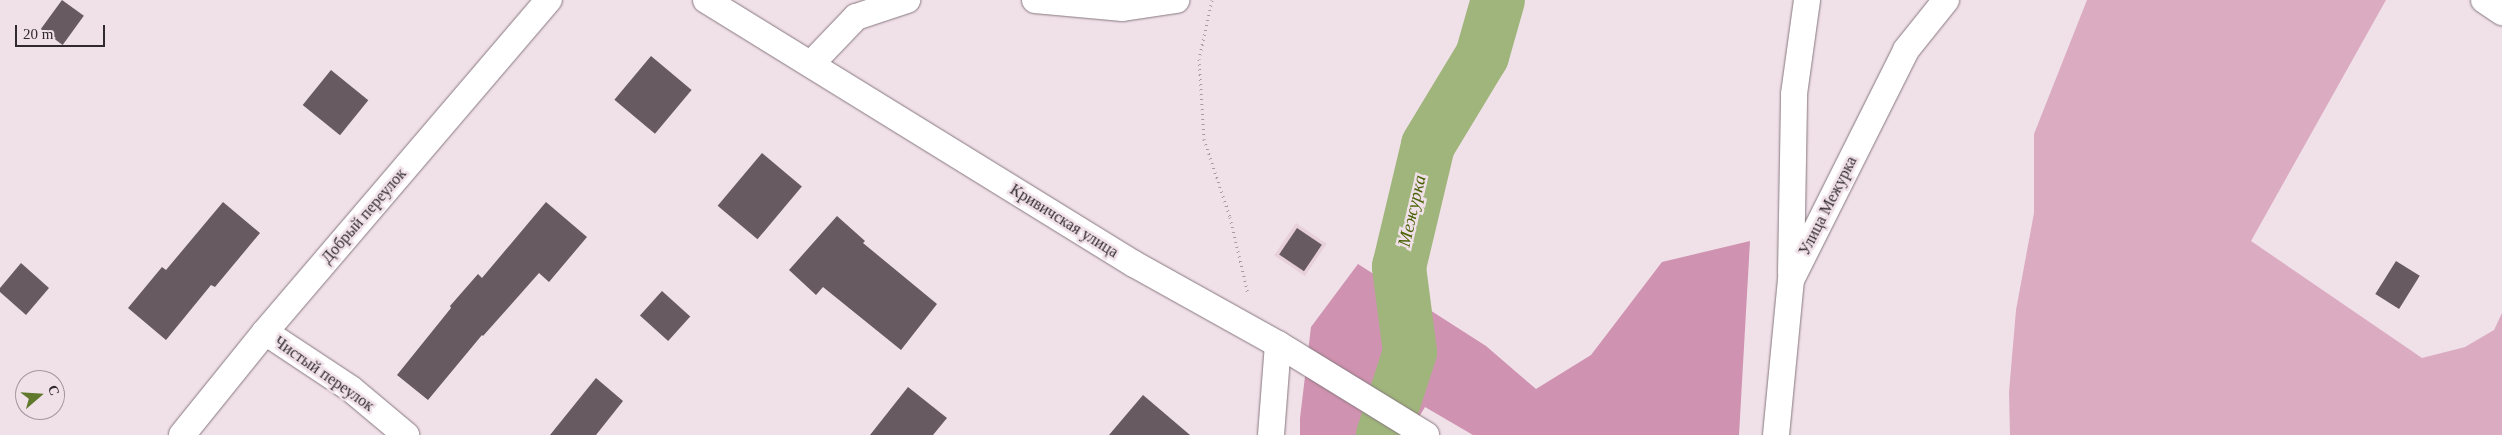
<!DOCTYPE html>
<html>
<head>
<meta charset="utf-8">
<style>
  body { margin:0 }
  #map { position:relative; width:2502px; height:435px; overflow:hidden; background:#f0e0e8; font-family:"Times New Roman",serif }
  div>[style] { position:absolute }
  .built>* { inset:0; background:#e7d0db; transform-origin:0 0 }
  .green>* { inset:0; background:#dbabc2 }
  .forest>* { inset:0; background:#cf92b0 }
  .river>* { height:54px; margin:-27px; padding:0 27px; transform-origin:27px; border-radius:27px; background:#9fb57b }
  .building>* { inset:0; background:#675a60; transform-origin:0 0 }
  .path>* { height:3px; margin-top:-1.5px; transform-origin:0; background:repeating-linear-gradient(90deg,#a79ba1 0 1px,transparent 0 5px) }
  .roads { filter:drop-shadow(0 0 1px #87787f) drop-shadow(0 0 1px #87787f) }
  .minor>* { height:26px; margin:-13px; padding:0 13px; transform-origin:13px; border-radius:13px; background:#fff }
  span { translate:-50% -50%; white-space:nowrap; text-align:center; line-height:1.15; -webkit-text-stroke:5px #f0e0e8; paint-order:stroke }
  .street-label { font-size:16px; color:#302a2d }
  .water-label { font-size:18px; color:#486103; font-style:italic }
  .north { position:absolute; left:15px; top:370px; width:50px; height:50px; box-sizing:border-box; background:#f0e0e8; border:1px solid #a3979d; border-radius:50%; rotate:71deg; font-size:14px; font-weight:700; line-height:20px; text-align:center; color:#302a2d }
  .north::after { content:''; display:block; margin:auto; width:18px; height:22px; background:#5f782b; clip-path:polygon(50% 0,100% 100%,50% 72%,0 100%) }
  .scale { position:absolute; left:15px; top:25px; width:90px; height:22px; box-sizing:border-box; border:2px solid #302a2d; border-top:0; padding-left:6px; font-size:15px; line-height:18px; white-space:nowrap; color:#302a2d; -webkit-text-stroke:4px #f0e0e8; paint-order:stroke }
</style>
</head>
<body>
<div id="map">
  <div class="built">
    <div style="left:1296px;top:223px;width:37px;height:39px;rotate:34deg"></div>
  </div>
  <div class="green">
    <div style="clip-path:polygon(2087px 0,2386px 0,2251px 241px,2422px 358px,2465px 347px,2494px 330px,2502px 313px,2502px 435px,2010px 435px,2009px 392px,2016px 310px,2034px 213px,2034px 134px)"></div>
  </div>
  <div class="forest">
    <div style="clip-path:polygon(1750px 241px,1739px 435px,1473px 435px,1425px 407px,1408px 435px,1300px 435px,1300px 418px,1311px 327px,1358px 264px,1486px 346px,1536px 389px,1591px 355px,1662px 262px)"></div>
  </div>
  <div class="river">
    <div style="left:1383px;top:435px;width:87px;rotate:-72deg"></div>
    <div style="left:1410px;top:352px;width:86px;rotate:-97.4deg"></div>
    <div style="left:1399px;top:267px;width:125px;rotate:-76.6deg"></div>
    <div style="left:1428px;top:145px;width:104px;rotate:-58.8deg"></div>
    <div style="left:1482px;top:56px;width:58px;rotate:-74.1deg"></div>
  </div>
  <div class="building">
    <div style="left:62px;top:0;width:27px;height:36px;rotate:36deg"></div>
    <div style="left:651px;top:56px;width:53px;height:57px;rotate:40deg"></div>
    <div style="left:331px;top:70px;width:48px;height:45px;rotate:39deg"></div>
    <div style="left:762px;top:153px;width:52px;height:69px;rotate:40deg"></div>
    <div style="clip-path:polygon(223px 202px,260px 233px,215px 287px,211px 285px,166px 340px,128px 308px,162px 267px,166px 270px)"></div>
    <div style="clip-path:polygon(546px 202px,587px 237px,549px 282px,539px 273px,483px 336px,482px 335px,428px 400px,397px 375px,451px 308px,450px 306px,478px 274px,482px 278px)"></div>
    <div style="clip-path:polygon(837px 216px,865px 241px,863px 243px,937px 304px,901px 350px,823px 287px,816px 295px,789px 270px)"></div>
    <div style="left:1297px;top:228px;width:30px;height:32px;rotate:34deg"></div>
    <div style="left:2396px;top:261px;width:28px;height:39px;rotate:32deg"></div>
    <div style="clip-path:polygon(21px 263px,49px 288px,26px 315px,0 292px,0 288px)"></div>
    <div style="left:662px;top:291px;width:38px;height:33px;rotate:42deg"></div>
    <div style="clip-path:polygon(596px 378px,623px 401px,596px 435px,550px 435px)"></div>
    <div style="clip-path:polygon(908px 387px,947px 418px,933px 435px,870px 435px)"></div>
    <div style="clip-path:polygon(1143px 395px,1190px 435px,1109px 435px)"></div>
  </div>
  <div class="path">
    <div style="left:1212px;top:0;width:60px;rotate:102.4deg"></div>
    <div style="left:1199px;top:59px;width:80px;rotate:86.4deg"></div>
    <div style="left:1204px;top:139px;width:82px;rotate:71.6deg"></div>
    <div style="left:1230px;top:217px;width:79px;rotate:76.8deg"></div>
  </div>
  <div class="roads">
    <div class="minor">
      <div style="left:706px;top:0;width:503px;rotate:31.67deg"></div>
      <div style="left:1134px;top:264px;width:165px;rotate:29.1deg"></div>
      <div style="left:1278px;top:344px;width:174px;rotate:31.6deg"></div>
      <div style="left:1035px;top:0;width:88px;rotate:5.2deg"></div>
      <div style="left:1123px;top:8px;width:54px;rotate:-8.6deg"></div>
      <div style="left:2484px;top:0;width:22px;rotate:34deg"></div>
      <div style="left:811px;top:64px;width:65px;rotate:-46.2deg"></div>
      <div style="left:856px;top:17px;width:54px;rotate:-18.4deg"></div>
      <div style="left:1791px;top:273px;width:179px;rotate:-89deg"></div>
      <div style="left:1794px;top:94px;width:95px;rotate:-82.1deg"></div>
      <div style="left:265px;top:332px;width:103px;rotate:33.5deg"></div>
      <div style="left:351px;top:389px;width:72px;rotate:39.9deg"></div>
      <div style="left:182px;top:435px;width:132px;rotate:-51.1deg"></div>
      <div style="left:265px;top:332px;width:437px;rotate:-49.5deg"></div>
      <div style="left:1271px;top:435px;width:91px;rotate:-85.6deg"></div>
      <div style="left:1776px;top:435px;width:156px;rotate:-84.5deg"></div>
      <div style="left:1791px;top:280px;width:257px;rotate:-63.4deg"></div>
      <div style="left:1906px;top:50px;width:64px;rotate:-51.3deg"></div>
    </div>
  </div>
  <div class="street-label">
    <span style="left:1828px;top:206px;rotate:-63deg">Улица Межурка</span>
    <span style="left:364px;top:216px;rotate:-49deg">Добрый переулок</span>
    <span style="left:1064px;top:221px;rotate:32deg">Кривичская улица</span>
    <span style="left:324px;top:374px;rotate:35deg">Чистый переулок</span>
  </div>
  <div class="water-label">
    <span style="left:1412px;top:211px;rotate:-77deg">Межурка</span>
  </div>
  <div class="north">С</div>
  <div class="scale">20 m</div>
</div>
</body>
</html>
